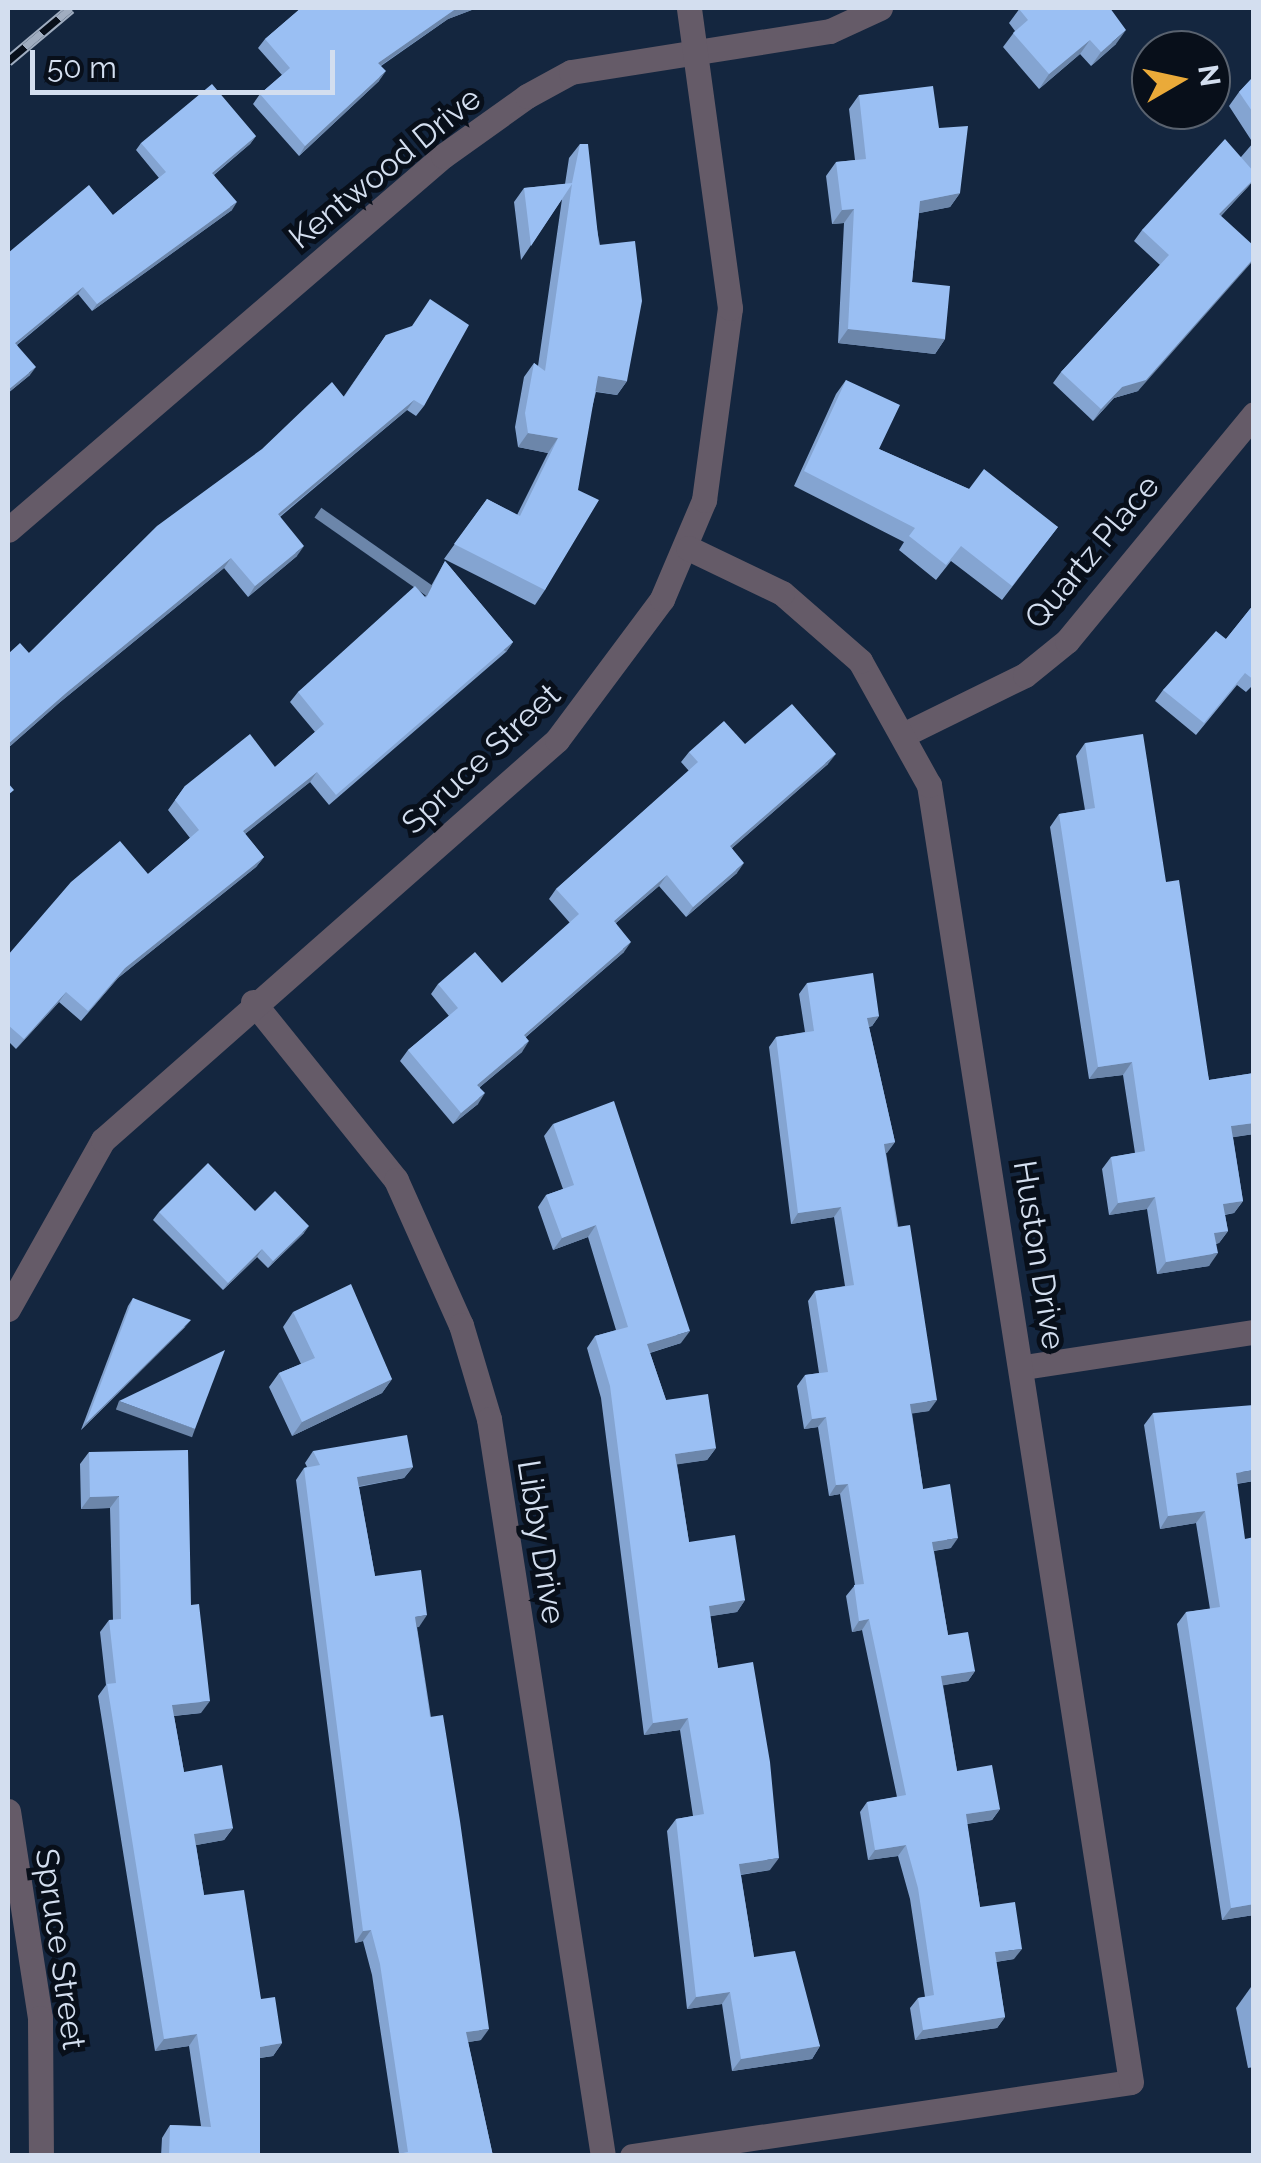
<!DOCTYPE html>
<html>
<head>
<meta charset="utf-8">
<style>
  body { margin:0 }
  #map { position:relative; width:1261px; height:2163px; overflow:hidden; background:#14263f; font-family:Raleway,sans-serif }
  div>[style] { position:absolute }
  .street>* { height:25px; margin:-12.5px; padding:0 12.5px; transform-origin:12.5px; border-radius:12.5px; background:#655b68 }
  .rail>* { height:11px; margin-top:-5.5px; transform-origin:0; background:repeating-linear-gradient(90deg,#080f1a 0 22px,#a0adc0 0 44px); box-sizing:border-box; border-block:2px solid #a0adc0 }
  .wall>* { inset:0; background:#84a4d1 }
  .shaded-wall>* { inset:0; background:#6c86aa; transform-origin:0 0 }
  .building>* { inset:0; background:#9abff3 }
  span { translate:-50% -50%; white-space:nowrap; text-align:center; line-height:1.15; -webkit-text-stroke:10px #080f1a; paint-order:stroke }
  .street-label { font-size:32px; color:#d3deef }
  .frame { position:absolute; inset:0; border:10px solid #d3deef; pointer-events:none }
  .north { position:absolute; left:1131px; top:30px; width:100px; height:100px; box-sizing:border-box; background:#080f1a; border:2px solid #59626f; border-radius:50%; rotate:81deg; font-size:28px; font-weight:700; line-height:40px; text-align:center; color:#d3deef }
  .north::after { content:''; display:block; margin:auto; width:35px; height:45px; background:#eaaa39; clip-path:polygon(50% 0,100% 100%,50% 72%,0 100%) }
  .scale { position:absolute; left:30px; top:50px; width:305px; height:45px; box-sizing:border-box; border:5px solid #d3deef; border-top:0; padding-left:12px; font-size:30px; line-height:35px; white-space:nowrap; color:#d3deef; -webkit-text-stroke:8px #080f1a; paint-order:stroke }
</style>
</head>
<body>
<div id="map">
  <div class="street">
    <div style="left:8px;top:530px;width:574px;rotate:-40.69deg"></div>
    <div style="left:443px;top:156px;width:103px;rotate:-35.5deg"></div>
    <div style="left:527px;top:96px;width:50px;rotate:-28.6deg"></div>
    <div style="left:571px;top:72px;width:262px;rotate:-9deg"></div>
    <div style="left:830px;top:31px;width:55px;rotate:-24.7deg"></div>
    <div style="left:907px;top:733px;width:131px;rotate:-26.2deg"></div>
    <div style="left:1025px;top:675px;width:54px;rotate:-39deg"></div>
    <div style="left:1067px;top:641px;width:294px;rotate:-50.5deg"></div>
    <div style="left:253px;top:1002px;width:228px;rotate:51.2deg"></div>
    <div style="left:396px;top:1180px;width:159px;rotate:65.9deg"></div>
    <div style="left:461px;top:1325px;width:98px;rotate:73.4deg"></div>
    <div style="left:489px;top:1419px;width:746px;rotate:81.21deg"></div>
    <div style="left:8px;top:1309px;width:194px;rotate:-60.7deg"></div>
    <div style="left:103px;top:1140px;width:605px;rotate:-41.38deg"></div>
    <div style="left:557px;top:740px;width:176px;rotate:-53.3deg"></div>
    <div style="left:662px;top:599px;width:108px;rotate:-67deg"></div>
    <div style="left:704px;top:500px;width:194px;rotate:-82.3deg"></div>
    <div style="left:730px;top:308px;width:303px;rotate:-97.8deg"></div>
    <div style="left:1024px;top:1367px;width:233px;rotate:-8.7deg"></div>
    <div style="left:8px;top:1811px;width:209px;rotate:81.2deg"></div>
    <div style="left:40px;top:2018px;width:138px;rotate:89.6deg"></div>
    <div style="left:632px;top:2156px;width:504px;rotate:-8.44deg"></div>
    <div style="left:1131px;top:2082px;width:1313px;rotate:-98.85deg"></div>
    <div style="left:929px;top:785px;width:142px;rotate:-119.1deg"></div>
    <div style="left:860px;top:661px;width:103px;rotate:-138.9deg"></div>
    <div style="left:782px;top:593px;width:104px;rotate:-154.4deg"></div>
  </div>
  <div class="rail">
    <div style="left:8px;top:61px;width:82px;rotate:-40.1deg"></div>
  </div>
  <div class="wall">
    <div style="clip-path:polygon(301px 8px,477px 8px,448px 19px,381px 66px,379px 81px,299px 156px,253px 104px,260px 94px,282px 75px,258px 48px,265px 39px)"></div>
    <div style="clip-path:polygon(1020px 8px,1116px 44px,1091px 66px,1080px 54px,1039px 89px,1003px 47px,1015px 31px,1009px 23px)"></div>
    <div style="clip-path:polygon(1254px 76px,1254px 180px,1221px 216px,1138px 391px,1114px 398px,1093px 421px,1053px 383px,1061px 372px,1160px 265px,1134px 241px,1142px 230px,1241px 157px,1253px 143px,1229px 106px,1239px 92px)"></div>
    <div style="clip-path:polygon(859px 95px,939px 128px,960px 193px,950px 207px,919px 213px,912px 282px,945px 339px,935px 354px,838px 343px,844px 223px,832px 224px,826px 176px,836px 162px,855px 160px,849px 109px)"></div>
    <div style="clip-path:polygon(256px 136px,250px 144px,214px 175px,232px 210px,92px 311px,78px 294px,17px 345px,30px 375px,8px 393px,8px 253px,113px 215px,159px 178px,136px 150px,141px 143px)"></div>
    <div style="clip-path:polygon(580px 144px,627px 381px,617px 395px,596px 392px,545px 590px,535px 605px,444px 559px,487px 499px,517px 515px,548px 453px,518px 447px,515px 427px,524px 377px,534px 363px,538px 366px,562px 199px,521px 260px,514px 202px,524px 188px,565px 184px,569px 158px)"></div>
    <div style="clip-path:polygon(386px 335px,424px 406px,416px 416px,407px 410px,280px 517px,297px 556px,248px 597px,224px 568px,59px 703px,8px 748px,8px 654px,29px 653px,344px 396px)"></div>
    <div style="clip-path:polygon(846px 380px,879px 449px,969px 489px,1058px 527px,1002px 600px,951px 561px,936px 580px,899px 550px,904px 542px,794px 486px,836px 394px)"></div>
    <div style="clip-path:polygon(445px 561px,513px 642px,506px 652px,329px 805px,310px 782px,245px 834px,264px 857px,256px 867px,118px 978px,81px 1021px,59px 1002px,16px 1049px,8px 1041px,8px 955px,148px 874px,190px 838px,168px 810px,185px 786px,275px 767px,315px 732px,290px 702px,298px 692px,425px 597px)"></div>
    <div style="clip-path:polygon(1254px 604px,1254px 684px,1246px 692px,1237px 685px,1196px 735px,1155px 701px,1163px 690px,1226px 639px)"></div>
    <div style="clip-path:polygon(1085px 743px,1166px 882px,1209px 1080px,1254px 1073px,1254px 1134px,1233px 1137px,1243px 1201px,1234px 1213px,1225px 1215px,1228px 1231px,1219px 1243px,1216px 1244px,1209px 1266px,1157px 1274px,1147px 1209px,1109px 1215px,1102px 1169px,1111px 1157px,1135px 1153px,1123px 1075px,1089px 1079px,1050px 827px,1059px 814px,1085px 810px,1076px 756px)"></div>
    <div style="clip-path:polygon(745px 744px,828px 764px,732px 848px,737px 873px,686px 917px,659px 886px,616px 923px,624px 952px,526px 1037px,522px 1052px,480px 1087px,478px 1104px,453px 1124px,400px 1061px,408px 1050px,449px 1016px,431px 994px,438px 984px,502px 983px,570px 923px,549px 899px,556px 889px,689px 771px,681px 762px,689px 752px)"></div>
    <div style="clip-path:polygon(807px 983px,879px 1016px,872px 1026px,869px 1027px,895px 1142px,886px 1153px,929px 1411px,912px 1413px,923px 1489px,951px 1548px,934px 1551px,948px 1635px,975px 1671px,968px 1681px,943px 1685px,957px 1771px,1000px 1809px,992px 1820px,967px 1824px,980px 1907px,1014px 1959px,996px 1962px,1005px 2017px,997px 2028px,915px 2040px,910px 2008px,918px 1998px,925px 1997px,910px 1899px,898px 1856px,868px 1860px,860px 1812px,867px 1802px,897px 1797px,862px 1630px,852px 1632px,846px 1596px,855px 1585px,840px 1494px,829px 1496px,818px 1427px,804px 1429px,797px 1386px,805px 1375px,819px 1373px,808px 1301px,815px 1291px,845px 1286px,834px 1217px,791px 1224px,769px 1047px,776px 1037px,805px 1032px,799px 994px)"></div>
    <div style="clip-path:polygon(553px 1124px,681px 1343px,650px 1353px,666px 1400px,716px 1448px,707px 1460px,677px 1464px,689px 1542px,745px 1600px,737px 1612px,710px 1616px,718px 1668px,770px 1870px,741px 1875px,754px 1957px,820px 2046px,812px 2059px,732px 2071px,722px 2004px,687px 2009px,667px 1831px,676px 1819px,693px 1816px,680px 1730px,644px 1735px,601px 1398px,587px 1348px,595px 1336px,616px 1330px,588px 1237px,553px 1250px,538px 1207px,546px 1195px,563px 1189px,544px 1136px)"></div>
    <div style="clip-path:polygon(255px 1211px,304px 1233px,268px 1268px,257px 1257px,223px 1290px,153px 1220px,159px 1212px)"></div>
    <div style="clip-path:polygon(133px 1298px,185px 1327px,81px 1430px,128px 1306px)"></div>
    <div style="clip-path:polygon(293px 1312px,392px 1379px,382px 1393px,292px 1436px,269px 1387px,279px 1373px,301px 1364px,283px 1327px)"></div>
    <div style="clip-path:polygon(1153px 1413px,1254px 1481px,1237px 1484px,1254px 1915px,1222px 1920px,1177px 1624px,1186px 1612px,1210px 1609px,1196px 1523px,1160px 1529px,1144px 1425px)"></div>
    <div style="clip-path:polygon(313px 1451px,413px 1467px,404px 1478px,359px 1487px,375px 1576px,419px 1627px,417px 1627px,481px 2040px,468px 2042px,493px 2156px,399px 2153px,372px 1975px,363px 1941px,355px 1943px,296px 1480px,304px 1468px,307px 1467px,305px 1463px)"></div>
    <div style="clip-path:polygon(89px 1452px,191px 1605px,201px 1713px,174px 1716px,184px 1772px,233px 1828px,224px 1840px,196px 1845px,204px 1895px,261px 1999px,282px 2043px,273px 2056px,260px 2058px,260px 2156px,161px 2156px,162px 2138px,170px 2125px,201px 2126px,189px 2046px,155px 2051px,98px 1696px,106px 1685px,100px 1632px,109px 1620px,113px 1620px,110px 1508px,81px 1509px,80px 1464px)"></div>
    <div style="clip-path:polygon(1251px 1987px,1254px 1987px,1254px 2067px,1248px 2068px,1236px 2008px)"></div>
  </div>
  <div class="shaded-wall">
    <div style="clip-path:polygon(460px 8px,477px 8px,448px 19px,371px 72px,378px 63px,454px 10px)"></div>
    <div style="clip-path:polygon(1126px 30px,1116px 44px,1091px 66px,1101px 52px)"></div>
    <div style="clip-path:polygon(1090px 40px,1080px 54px,1039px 89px,1049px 74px)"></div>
    <div style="clip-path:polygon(386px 71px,379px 81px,299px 156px,305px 146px)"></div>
    <div style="clip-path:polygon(256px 136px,250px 144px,207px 180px,212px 173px)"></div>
    <div style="clip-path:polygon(1254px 179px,1248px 187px,1211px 226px,1219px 214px)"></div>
    <div style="clip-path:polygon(960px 193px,950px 207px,910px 215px,920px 201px)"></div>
    <div style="clip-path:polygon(237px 202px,232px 210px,92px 311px,97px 304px)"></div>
    <div style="clip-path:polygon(854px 209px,844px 223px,832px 224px,842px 210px)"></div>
    <div style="clip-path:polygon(1254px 258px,1251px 263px,1138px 391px,1114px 398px,1093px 421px,1101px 409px,1122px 387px)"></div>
    <div style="clip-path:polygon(83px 287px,78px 294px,10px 350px,15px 343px)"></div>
    <div style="clip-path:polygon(848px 329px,945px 339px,935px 354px,838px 343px)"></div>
    <div style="clip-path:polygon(36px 367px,30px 375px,8px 393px,8px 390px)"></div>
    <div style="clip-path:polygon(598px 376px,627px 381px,617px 395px,588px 390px)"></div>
    <div style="clip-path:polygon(414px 400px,407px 410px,270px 524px,278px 514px)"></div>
    <div style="clip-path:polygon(528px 433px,558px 438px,548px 453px,518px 447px)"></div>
    <div style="clip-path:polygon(304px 546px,297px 556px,248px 597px,255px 586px)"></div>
    <div style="clip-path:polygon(231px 558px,224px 568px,59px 703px,8px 748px,8px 744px,66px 693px)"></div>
    <div style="left:513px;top:642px;width:12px;height:234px;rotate:125deg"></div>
    <div style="clip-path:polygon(836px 754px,828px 764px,723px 856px,730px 846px)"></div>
    <div style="clip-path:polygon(317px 772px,310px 782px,236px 841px,243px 831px)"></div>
    <div style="clip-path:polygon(264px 857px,256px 867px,118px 978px,81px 1021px,125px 968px)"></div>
    <div style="clip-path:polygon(744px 863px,737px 873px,686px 917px,693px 907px)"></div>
    <div style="clip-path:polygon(667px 875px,659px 886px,606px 931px,614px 921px)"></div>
    <div style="clip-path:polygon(631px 942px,624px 952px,516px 1045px,524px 1035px)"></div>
    <div style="clip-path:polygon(66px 992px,59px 1002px,16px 1049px,24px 1039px)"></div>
    <div style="clip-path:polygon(879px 1016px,872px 1026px,860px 1028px,867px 1018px)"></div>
    <div style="clip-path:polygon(529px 1041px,522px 1052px,470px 1095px,477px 1085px)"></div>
    <div style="clip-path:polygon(1132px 1062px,1123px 1075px,1089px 1079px,1098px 1067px)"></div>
    <div style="clip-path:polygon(485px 1093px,478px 1104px,453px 1124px,461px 1113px)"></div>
    <div style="clip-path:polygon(1254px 1123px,1254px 1134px,1222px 1139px,1231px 1126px)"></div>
    <div style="clip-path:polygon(895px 1142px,887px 1153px,877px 1155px,884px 1144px)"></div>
    <div style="clip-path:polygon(1155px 1197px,1147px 1209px,1109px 1215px,1118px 1203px)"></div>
    <div style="clip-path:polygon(1243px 1201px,1234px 1213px,1215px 1216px,1223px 1204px)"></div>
    <div style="clip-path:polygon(841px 1207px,834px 1217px,791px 1224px,798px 1213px)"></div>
    <div style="clip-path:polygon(596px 1225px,588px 1237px,553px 1250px,562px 1238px)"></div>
    <div style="clip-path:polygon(309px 1226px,304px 1233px,268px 1268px,273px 1261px)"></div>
    <div style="clip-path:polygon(1228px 1231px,1219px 1243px,1206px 1245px,1214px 1233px)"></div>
    <div style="clip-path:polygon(262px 1249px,257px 1257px,223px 1290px,228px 1283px)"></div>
    <div style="clip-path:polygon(1218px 1253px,1209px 1266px,1157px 1274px,1166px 1262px)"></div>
    <div style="clip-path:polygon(191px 1320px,185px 1327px,81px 1430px,86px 1423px)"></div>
    <div style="clip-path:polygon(690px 1331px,681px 1343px,639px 1356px,647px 1344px)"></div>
    <div style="clip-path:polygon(392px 1379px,382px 1393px,292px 1436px,302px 1422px)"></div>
    <div style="clip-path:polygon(937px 1400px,929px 1411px,903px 1415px,910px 1404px)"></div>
    <div style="left:119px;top:1401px;width:81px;height:9px;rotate:20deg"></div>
    <div style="clip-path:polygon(826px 1417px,818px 1427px,804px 1429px,812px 1419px)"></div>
    <div style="clip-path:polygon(716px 1448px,707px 1460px,667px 1466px,675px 1454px)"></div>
    <div style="clip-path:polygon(413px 1467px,404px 1478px,349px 1488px,357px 1477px)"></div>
    <div style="clip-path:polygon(1254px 1470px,1254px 1481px,1227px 1485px,1236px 1473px)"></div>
    <div style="clip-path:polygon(848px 1484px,840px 1494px,829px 1496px,836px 1485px)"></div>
    <div style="clip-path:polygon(119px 1496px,110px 1508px,81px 1509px,90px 1497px)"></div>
    <div style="clip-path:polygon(1205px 1511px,1196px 1523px,1160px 1529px,1168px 1516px)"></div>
    <div style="clip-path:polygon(958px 1538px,951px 1548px,925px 1552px,932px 1542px)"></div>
    <div style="clip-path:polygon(745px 1600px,737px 1612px,700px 1618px,709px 1606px)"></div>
    <div style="clip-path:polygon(427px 1615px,419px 1627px,407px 1629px,415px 1617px)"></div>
    <div style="clip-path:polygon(869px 1619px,862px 1630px,852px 1632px,859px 1621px)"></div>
    <div style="clip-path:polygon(975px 1671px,968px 1681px,934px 1687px,941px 1676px)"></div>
    <div style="clip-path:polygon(210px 1701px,201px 1713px,163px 1717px,172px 1705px)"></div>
    <div style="clip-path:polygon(688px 1718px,680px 1730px,644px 1735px,653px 1723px)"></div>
    <div style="clip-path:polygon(1000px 1809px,992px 1820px,958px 1825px,966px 1814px)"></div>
    <div style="clip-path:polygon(233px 1828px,224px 1840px,186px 1847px,194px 1834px)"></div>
    <div style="clip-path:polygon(906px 1845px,898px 1856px,868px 1860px,875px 1850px)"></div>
    <div style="clip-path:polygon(779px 1858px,770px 1870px,731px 1876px,739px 1864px)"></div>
    <div style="clip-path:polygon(1254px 1904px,1254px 1915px,1222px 1920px,1231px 1908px)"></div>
    <div style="clip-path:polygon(371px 1930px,363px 1941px,355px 1943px,363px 1931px)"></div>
    <div style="clip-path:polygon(1022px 1949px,1014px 1959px,988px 1963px,995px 1952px)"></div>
    <div style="clip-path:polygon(730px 1992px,722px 2004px,687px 2009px,696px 1997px)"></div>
    <div style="clip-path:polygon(1005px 2017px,997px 2028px,915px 2040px,923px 2030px)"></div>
    <div style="clip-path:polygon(489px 2029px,481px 2040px,457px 2044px,466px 2032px)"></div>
    <div style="clip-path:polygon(197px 2034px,189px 2046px,155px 2051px,164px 2039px)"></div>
    <div style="clip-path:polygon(282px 2043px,273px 2056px,252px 2059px,260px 2047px)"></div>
    <div style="clip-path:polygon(820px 2046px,812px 2059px,732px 2071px,741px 2059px)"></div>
  </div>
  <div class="building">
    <div style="clip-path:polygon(301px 8px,460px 8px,454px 10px,378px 63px,386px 71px,305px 146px,260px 94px,290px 68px,265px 39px)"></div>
    <div style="clip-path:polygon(1020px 8px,1110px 8px,1126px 30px,1101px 52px,1090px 40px,1049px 74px,1013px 33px,1028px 20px,1019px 9px)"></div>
    <div style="clip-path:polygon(1254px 76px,1254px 114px,1239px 92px)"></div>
    <div style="clip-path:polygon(212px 84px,256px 136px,212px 173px,237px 202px,97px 304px,83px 287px,15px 343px,36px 367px,8px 390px,8px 253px,89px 185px,113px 215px,166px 172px,141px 143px)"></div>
    <div style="clip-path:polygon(933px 86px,939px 128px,968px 126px,960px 193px,920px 201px,912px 282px,950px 286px,945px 339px,848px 329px,854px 209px,842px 210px,836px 162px,866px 159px,859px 95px)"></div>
    <div style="clip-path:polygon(1225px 139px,1254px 172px,1254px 179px,1219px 214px,1254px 246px,1254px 258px,1146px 380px,1122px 387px,1101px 409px,1061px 372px,1169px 255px,1142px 230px)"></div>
    <div style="clip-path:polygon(580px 144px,588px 144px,599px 245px,635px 241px,642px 301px,627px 381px,598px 376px,578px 490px,599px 500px,545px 590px,454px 544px,487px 499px,520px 516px,558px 438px,528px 433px,525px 413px,534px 363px,545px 371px,572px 184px,531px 246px,524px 188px,572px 183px)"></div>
    <div style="clip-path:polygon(430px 299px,469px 325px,424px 406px,414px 400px,278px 514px,304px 546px,255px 586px,231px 558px,66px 693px,8px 744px,8px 654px,20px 643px,29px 653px,157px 526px,262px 449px,332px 382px,344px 397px,386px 335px,412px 326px)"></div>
    <div style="clip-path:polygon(846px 380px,900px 405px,879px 449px,969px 489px,984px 469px,1058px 527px,1012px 586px,961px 546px,946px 565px,909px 536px,915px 528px,804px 471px)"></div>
    <div style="clip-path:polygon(445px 561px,513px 642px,336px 795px,317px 772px,243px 831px,264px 857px,125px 968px,88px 1011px,66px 992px,24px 1039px,8px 1025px,8px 955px,71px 882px,120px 841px,148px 874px,199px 830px,175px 800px,185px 786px,250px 734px,275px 767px,324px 724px,298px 692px,415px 586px,426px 598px)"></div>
    <div style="clip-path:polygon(1254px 604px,1254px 680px,1245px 673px,1204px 723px,1163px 690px,1216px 631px,1226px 639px)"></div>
    <div style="clip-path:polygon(792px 704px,836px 754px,730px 846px,744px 863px,693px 907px,667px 875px,614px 921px,631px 942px,524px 1035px,529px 1041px,477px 1085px,485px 1093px,461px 1113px,408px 1050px,458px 1008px,438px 984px,475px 952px,502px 983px,579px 914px,556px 889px,698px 762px,689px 752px,724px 721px,745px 744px)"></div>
    <div style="clip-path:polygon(1143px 734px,1166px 882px,1179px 880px,1209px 1080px,1254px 1073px,1254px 1123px,1231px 1126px,1243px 1201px,1223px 1204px,1228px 1231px,1214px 1233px,1218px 1253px,1166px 1262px,1155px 1197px,1118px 1203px,1111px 1157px,1145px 1151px,1132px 1062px,1098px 1067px,1059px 814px,1095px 808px,1085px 743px)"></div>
    <div style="clip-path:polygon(8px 783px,14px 790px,8px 795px)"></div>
    <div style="clip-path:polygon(873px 973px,879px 1016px,867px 1018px,895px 1142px,884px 1144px,897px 1227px,910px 1225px,937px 1400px,910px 1404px,923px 1489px,950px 1484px,958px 1538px,932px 1542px,948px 1635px,968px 1632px,975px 1671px,941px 1676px,957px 1771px,992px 1765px,1000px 1809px,966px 1814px,980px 1907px,1015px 1902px,1022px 1949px,995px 1952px,1005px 2017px,923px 2030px,918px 1998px,934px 1995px,918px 1888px,906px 1845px,875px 1850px,867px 1802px,906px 1795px,869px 1619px,859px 1621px,854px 1585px,864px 1584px,848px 1484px,836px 1485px,826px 1417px,812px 1419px,805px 1375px,828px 1372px,815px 1291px,854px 1285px,841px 1207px,798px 1213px,776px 1037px,814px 1031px,807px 983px)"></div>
    <div style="clip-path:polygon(614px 1101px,690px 1331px,647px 1344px,666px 1400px,708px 1394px,716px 1448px,675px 1454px,689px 1542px,735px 1535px,745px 1600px,709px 1606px,718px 1668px,753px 1662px,770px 1762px,779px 1858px,739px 1864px,754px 1957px,795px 1951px,820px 2046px,741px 2059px,730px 1992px,696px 1997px,676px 1819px,704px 1814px,688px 1718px,653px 1723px,610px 1386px,595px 1336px,628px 1327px,596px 1225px,562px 1238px,546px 1195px,574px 1185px,553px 1124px)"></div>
    <div style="clip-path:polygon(208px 1163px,255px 1211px,275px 1191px,309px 1226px,273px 1261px,262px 1249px,228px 1283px,159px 1212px)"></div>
    <div style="clip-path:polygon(351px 1284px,392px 1379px,302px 1422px,279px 1373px,315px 1358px,293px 1312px)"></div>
    <div style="clip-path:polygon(133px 1298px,191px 1320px,86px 1423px)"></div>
    <div style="clip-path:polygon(225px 1350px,195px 1429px,119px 1401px)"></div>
    <div style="clip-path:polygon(1254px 1405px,1254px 1470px,1236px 1473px,1245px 1539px,1254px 1537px,1254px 1904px,1231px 1908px,1186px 1612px,1220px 1607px,1205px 1511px,1168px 1516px,1153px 1413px)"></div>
    <div style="clip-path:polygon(407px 1435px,413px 1467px,357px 1477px,375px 1576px,421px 1570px,427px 1615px,415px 1617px,430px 1717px,443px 1715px,460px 1821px,489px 2029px,466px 2032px,493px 2156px,388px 2156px,408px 2152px,380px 1964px,371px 1930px,363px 1931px,304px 1468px,320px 1465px,313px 1451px)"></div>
    <div style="clip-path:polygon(188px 1450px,191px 1605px,199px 1604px,210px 1701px,172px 1705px,184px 1772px,222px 1765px,233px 1828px,194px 1834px,204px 1895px,244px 1890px,261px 1999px,275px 1997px,282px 2043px,260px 2047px,260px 2156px,169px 2156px,170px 2125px,211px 2127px,197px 2034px,164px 2039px,107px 1684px,116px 1683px,109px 1620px,121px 1619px,119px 1496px,90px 1497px,89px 1452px)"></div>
  </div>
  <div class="street-label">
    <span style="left:385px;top:168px;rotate:-39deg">Kentwood Drive</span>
    <span style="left:1092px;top:552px;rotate:-50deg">Quartz Place</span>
    <span style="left:481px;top:759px;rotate:-43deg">Spruce Street</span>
    <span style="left:1039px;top:1255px;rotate:81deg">Huston Drive</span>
    <span style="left:541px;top:1542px;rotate:81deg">Libby Drive</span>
    <span style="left:60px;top:1949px;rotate:82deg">Spruce Street</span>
  </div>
  <div class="frame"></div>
  <div class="north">N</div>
  <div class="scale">50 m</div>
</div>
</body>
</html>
